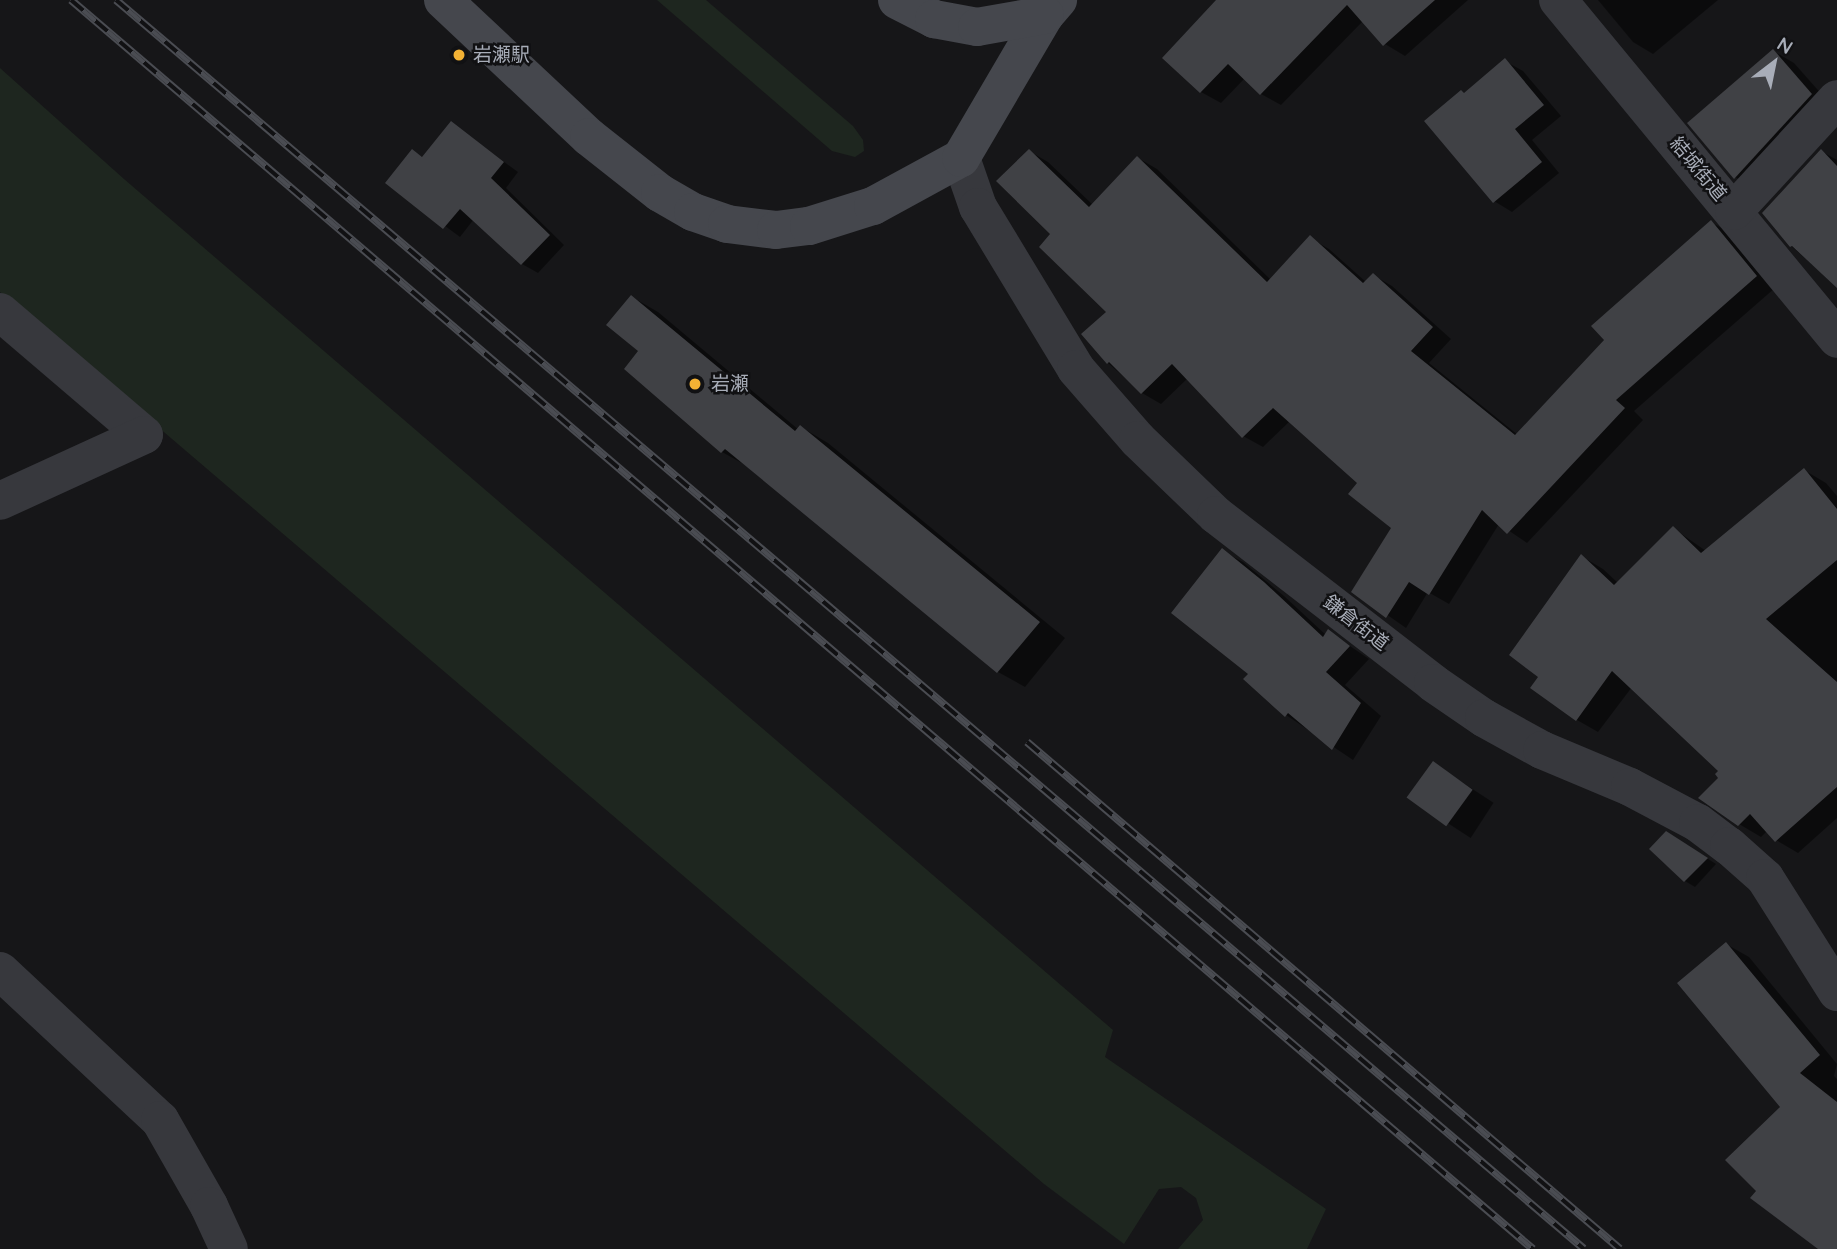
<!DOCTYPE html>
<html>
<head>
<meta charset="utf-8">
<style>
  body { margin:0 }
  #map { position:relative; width:1837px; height:1249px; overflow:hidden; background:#161618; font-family:Quicksand,"Noto Sans JP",sans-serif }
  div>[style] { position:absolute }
  .green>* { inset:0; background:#1e261f }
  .shadow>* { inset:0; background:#0007; transform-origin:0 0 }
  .building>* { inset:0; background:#404145; transform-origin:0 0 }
  .street>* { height:38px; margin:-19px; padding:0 19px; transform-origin:19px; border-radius:19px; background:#37383d }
  .secondary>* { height:38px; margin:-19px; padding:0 19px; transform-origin:19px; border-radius:19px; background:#45474d }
  .rail>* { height:8px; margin-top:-4px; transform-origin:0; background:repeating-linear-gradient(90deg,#111113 0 16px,#4a4c52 0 32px); box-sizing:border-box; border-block:2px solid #4a4c52 }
  .dots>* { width:19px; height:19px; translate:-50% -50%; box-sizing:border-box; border:4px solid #111113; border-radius:50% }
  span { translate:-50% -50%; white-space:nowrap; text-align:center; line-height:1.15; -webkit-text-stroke:5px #111113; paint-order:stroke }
  .poi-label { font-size:19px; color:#a8adb8 }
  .left { translate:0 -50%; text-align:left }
  .street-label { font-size:19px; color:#a8adb8 }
  .north { position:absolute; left:1739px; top:28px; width:70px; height:70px; -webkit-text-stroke:5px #111113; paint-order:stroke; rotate:32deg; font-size:19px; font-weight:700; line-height:28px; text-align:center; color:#a8adb8 }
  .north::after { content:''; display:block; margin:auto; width:24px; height:32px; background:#a8adb8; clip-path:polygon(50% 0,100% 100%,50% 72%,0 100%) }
</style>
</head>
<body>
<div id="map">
  <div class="green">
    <div style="clip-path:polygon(657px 0,706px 0,853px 126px,863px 140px,864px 151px,855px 157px,832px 151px)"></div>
    <div style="clip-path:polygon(0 68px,124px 179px,1113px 1030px,1105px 1057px,1326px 1209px,1307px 1249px,1178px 1249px,1203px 1220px,1196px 1198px,1181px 1187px,1159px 1189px,1124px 1244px,1044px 1184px,0 292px)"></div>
  </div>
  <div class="shadow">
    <div style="clip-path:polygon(1219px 0,1468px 0,1405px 56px,1385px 44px,1363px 21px,1281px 105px,1261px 94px,1245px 78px,1221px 103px,1201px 92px)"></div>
    <div style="clip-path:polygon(1598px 0,1718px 0,1653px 54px,1633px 42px)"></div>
    <div style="clip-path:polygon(1773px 51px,1794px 63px,1832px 106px,1756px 189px,1735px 177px)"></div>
    <div style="clip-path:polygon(1505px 61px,1523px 71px,1561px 116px,1532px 140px,1559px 173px,1512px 212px,1494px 201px)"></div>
    <div style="clip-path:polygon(451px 123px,518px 172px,506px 188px,564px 245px,538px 273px,522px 264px,474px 219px,460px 237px,387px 183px,412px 151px,424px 158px)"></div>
    <div style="clip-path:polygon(1029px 151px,1048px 162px,1093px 205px,1138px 158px,1157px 169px,1271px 280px,1310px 238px,1329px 249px,1366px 282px,1373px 275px,1392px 286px,1451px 339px,1429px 363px,1518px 435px,1711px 222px,1730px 233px,1775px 288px,1634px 411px,1643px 420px,1527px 543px,1499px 524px,1449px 604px,1428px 592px,1406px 628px,1353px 591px,1393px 527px,1359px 482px,1290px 421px,1263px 447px,1243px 436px,1188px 378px,1161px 404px,1142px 393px,1108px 363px,1083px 334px,1109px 312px,1053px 234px)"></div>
    <div style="clip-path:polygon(1821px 151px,1837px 160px,1837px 286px,1791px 246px)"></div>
    <div style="clip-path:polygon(632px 297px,658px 312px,799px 430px,801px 427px,828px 443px,1065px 638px,1025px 687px,998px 672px,749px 467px,722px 452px,626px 369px,641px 351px)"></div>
    <div style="clip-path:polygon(1804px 470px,1826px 483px,1837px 496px,1837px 818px,1798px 853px,1776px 840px,1767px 831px,1761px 837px,1739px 824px,1720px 778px,1721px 771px,1632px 687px,1598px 732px,1577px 720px,1540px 677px,1581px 556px,1603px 569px,1618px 583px,1673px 528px,1706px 551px)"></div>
    <div style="clip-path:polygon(1222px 551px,1243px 562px,1284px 596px,1326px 635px,1328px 631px,1369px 659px,1345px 685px,1381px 716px,1353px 760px,1286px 715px,1250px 674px)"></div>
    <div style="left:1434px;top:764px;width:71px;height:42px;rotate:33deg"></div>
    <div style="clip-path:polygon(1677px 839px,1716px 864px,1695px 887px,1685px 881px)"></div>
    <div style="clip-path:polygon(1726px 944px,1749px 957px,1837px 1064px,1834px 1076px,1837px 1079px,1837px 1249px,1821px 1249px,1758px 1190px,1782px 1107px)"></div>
  </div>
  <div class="building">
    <div style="clip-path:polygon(1216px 0,1435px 0,1383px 46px,1347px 5px,1260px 95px,1228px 64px,1200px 93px,1162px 58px)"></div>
    <div style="clip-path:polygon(1773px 49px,1812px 94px,1734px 179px,1687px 123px)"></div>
    <div style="clip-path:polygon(1505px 58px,1544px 105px,1515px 129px,1542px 162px,1493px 203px,1424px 121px,1461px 90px,1464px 93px)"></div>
    <div style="clip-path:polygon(451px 121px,504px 162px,491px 178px,550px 235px,521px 265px,460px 209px,443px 229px,385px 183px,412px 149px,422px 157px)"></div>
    <div style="clip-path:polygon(1029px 149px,1089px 207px,1137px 156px,1267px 282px,1310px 235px,1363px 283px,1373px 273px,1433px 327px,1411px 351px,1515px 435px,1604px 340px,1591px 326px,1711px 220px,1757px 276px,1616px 400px,1625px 408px,1507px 534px,1482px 510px,1429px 595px,1409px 582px,1386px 618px,1351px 592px,1391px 528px,1348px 494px,1357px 483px,1273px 408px,1242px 438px,1172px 364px,1141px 394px,1109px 362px,1107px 364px,1081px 334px,1106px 312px,1039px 247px,1050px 234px,996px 181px)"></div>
    <div style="clip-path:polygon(1821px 149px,1837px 166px,1837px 288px,1792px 246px,1790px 247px,1762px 213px)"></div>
    <div style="clip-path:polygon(631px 295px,795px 431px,800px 425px,1040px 622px,997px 673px,725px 449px,721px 453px,624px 369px,638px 351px,606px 325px)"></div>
    <div style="clip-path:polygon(1804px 468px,1837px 509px,1837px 560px,1766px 619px,1837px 682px,1837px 787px,1775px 842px,1750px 814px,1738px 826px,1698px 798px,1718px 778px,1715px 774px,1718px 771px,1612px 671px,1576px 721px,1530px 688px,1538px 677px,1509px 655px,1581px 554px,1614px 585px,1673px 526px,1701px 553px)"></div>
    <div style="clip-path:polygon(1222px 548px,1264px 582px,1323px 637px,1328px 629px,1350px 646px,1326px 672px,1361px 703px,1332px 750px,1288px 713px,1285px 717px,1243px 679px,1248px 674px,1171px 613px)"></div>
    <div style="left:1433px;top:761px;width:49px;height:45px;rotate:36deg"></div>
    <div style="clip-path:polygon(1666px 831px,1708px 858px,1684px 882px,1649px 849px)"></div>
    <div style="clip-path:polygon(1726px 942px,1820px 1055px,1800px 1073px,1837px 1102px,1837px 1249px,1818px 1249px,1750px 1198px,1756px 1191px,1725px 1160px,1780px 1107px,1677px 983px)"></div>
  </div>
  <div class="street">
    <div style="left:1558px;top:0;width:439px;rotate:50.5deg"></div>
    <div style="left:961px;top:158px;width:52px;rotate:70.9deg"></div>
    <div style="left:978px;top:207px;width:189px;rotate:58.8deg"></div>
    <div style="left:1076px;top:369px;width:94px;rotate:48.9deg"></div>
    <div style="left:1138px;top:440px;width:108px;rotate:43.9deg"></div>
    <div style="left:1216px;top:515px;width:274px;rotate:37.7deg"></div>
    <div style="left:1433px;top:683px;width:62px;rotate:34.5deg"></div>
    <div style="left:1484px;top:718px;width:66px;rotate:28.9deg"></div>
    <div style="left:1542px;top:750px;width:95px;rotate:22.8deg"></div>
    <div style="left:1630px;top:787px;width:77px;rotate:27.9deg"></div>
    <div style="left:1698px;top:823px;width:39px;rotate:37deg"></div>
    <div style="left:1729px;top:846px;width:48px;rotate:41.6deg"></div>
    <div style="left:1765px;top:878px;width:135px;rotate:57.7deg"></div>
    <div style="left:1734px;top:211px;width:152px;rotate:-47.4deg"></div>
    <div style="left:0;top:312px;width:189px;rotate:40.5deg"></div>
    <div style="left:144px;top:435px;width:158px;rotate:155.4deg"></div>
    <div style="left:0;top:971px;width:219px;rotate:43deg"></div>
    <div style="left:160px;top:1120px;width:99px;rotate:60.3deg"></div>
    <div style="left:209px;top:1206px;width:47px;rotate:65.1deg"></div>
  </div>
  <div class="secondary">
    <div style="left:443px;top:0;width:200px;rotate:43.2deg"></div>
    <div style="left:589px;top:137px;width:90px;rotate:38.3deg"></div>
    <div style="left:660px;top:193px;width:38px;rotate:30deg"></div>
    <div style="left:693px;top:212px;width:36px;rotate:19deg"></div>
    <div style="left:727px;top:224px;width:49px;rotate:7deg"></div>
    <div style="left:776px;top:230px;width:33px;rotate:-7deg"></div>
    <div style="left:809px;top:226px;width:67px;rotate:-17.4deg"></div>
    <div style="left:873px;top:206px;width:100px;rotate:-28.6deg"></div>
    <div style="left:961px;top:158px;width:166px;rotate:-59.6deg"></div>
    <div style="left:1045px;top:15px;width:20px;rotate:-49deg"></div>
    <div style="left:897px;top:0;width:42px;rotate:27.2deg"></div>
    <div style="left:934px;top:19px;width:44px;rotate:10.5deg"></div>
    <div style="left:977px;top:27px;width:69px;rotate:-10deg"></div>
  </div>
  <div class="rail">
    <div style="left:71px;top:0;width:1923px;rotate:40.51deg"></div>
    <div style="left:116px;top:0;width:1927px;rotate:40.39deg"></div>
    <div style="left:1027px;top:742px;width:780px;rotate:40.53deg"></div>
  </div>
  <div class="dots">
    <div style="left:459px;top:55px;background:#f2b134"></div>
    <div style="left:695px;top:384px;background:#f2b134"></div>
  </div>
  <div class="poi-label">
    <span class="left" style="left:473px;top:55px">岩瀬駅</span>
    <span class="left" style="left:711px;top:384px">岩瀬</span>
  </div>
  <div class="street-label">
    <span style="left:1698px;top:169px;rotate:50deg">結城街道</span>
    <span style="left:1356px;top:623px;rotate:38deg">鎌倉街道</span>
  </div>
  <div class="north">N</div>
</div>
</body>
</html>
